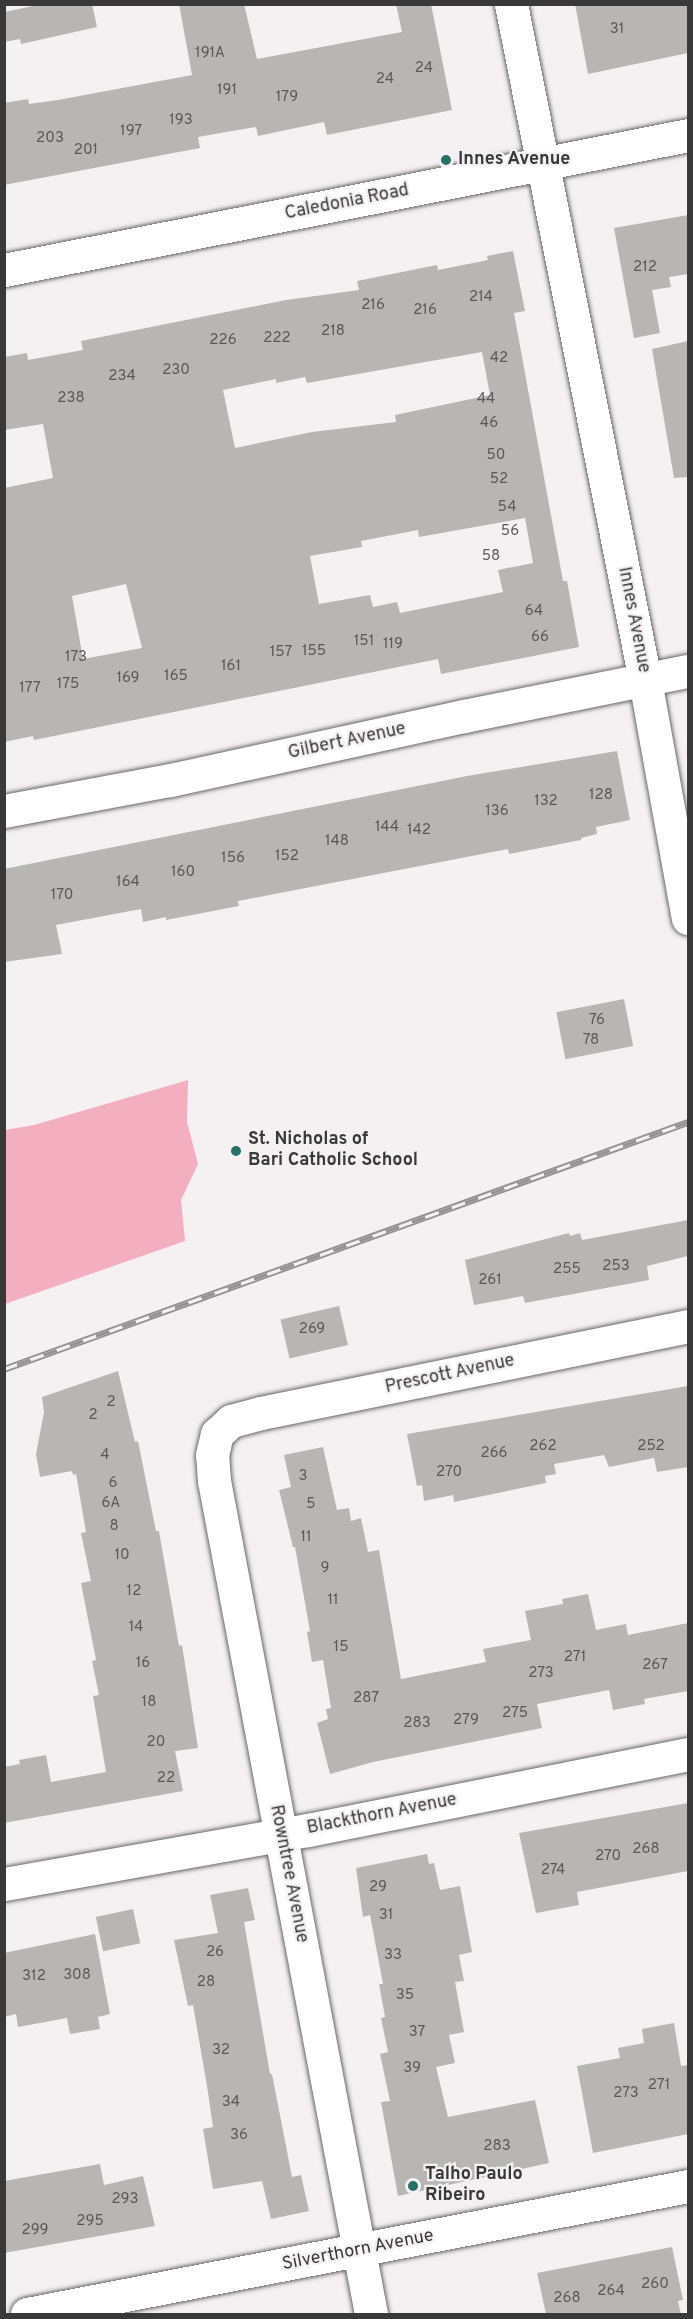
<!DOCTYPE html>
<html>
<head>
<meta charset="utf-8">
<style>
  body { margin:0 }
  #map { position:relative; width:693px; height:2319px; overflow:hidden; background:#f5f1f2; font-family:Overpass,sans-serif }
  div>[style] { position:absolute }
  .green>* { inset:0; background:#f3aebf }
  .building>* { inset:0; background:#b8b5b5; transform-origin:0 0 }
  .roads { filter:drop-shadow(0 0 2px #6a6768) drop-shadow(0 0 2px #6a6768) }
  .street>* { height:33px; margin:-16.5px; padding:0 16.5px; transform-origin:16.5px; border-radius:16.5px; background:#fff }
  .secondary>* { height:33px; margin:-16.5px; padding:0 16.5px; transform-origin:16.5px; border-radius:16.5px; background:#fff }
  .rail>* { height:7px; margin-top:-3.5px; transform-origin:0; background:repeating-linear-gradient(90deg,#f5f1f2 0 14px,#959293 0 28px); box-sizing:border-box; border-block:2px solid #959293 }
  .dots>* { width:16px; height:16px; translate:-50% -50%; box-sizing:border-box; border:3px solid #f5f1f2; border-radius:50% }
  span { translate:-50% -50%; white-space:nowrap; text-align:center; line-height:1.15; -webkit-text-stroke:4.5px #f5f1f2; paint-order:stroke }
  .number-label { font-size:15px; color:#5a5858 }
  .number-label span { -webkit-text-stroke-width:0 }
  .poi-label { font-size:18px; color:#3a3939; font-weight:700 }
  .left { translate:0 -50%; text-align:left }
  .street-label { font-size:18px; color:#3a3939 }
  .frame { position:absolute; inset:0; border:6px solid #3a3939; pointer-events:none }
</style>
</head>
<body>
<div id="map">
  <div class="green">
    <div style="clip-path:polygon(188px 1080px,187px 1122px,198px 1164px,181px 1200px,185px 1241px,5px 1304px,5px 1130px,34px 1125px)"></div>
  </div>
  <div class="building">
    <div style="clip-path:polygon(43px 4px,92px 4px,97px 27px,21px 44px,20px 39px,4px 42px,4px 12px)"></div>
    <div style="clip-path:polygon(179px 4px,244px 4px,257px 59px,402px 32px,396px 4px,431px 4px,452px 110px,327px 135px,324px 122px,258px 136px,256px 127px,226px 132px,198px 137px,200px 148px,4px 185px,4px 103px,28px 99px,29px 104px,58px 100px,192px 75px)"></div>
    <div style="clip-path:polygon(575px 4px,688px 4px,688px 53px,588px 74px)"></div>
    <div style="clip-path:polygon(688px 215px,688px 274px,669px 277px,671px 287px,652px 290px,660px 333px,634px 338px,614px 228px)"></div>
    <div style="clip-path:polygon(evenodd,513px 251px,525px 311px,514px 313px,563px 581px,567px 581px,579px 647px,441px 674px,438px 659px,34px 740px,33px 736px,4px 742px,4px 488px,53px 478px,43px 424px,4px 430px,4px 357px,27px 353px,28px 360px,83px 350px,81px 341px,286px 300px,359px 290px,357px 281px,437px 265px,438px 270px,488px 260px,487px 256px,513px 251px,482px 352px,490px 395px,395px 415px,396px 422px,312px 432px,235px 448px,223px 390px,276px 379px,276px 383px,305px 377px,307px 383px,482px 352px,513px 251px,525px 518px,533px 563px,498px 570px,503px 592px,400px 613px,397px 602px,373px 607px,370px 595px,319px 604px,310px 556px,362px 547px,361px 541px,418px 530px,419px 537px,525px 518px,513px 251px,126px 584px,142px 648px,83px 659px,72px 596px,126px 584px)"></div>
    <div style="clip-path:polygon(688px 341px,688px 477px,674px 478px,652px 349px)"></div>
    <div style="clip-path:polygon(617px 751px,630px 820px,596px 827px,597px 834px,581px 838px,581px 840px,509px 854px,508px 849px,238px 901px,239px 906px,166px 920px,166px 917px,143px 922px,141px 909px,56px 925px,62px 954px,4px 962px,4px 869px,467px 776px)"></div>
    <div style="left:624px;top:999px;width:48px;height:69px;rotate:79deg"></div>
    <div style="clip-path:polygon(688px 1220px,688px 1256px,647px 1266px,649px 1280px,525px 1303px,523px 1296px,474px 1305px,465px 1260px,569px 1233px,570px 1236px,580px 1233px,582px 1240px)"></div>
    <div style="left:339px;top:1306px;width:40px;height:60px;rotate:77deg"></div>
    <div style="clip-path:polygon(118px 1371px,135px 1442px,138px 1441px,156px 1531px,159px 1531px,179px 1646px,182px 1645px,198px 1748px,175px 1751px,183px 1791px,4px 1823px,4px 1767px,20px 1764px,19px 1760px,46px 1755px,51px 1782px,106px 1772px,93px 1696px,99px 1695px,92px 1661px,96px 1660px,81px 1583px,91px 1581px,81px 1533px,86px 1532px,76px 1474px,73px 1475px,72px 1471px,40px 1477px,36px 1454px,44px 1412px,42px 1397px)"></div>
    <div style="clip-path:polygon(688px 1386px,688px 1467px,657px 1472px,654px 1458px,609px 1467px,604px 1455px,554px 1464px,556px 1474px,545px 1476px,546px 1483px,454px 1502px,453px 1495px,424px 1501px,422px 1485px,417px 1486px,407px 1434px)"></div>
    <div style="clip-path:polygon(323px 1447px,337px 1510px,349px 1508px,351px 1521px,361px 1518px,368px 1552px,379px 1550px,401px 1679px,486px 1662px,483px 1649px,531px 1640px,525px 1611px,563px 1604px,562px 1599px,588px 1594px,596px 1630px,626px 1624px,628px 1635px,688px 1623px,688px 1691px,644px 1699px,645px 1704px,613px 1710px,609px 1690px,537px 1704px,542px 1728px,373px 1762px,330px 1774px,317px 1723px,328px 1719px,326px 1709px,331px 1708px,323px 1660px,312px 1662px,307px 1632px,310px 1631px,295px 1547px,293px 1547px,279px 1490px,291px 1487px,284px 1455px)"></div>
    <div style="clip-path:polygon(688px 1803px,688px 1871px,577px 1892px,579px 1905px,536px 1913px,519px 1833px)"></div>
    <div style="clip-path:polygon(427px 1854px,429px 1864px,434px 1863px,440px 1890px,460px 1886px,472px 1952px,459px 1955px,464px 1981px,455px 1982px,464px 2032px,449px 2035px,455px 2063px,436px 2067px,448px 2117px,535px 2100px,549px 2163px,398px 2196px,381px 2102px,390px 2101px,380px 2054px,388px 2052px,381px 2018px,385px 2017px,379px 1984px,383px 1984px,370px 1915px,363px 1917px,356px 1868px)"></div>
    <div style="clip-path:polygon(248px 1888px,255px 1920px,244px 1922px,270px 2074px,272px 2074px,292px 2177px,301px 2175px,309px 2211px,271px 2219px,262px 2181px,213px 2189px,203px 2129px,213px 2127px,207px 2086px,193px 2005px,188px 2006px,174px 1940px,218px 1933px,210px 1895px)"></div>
    <div style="left:133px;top:1909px;width:35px;height:38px;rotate:78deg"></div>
    <div style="clip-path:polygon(95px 1934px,110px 2014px,98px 2017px,100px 2029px,70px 2034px,67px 2018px,18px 2027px,16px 2014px,4px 2017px,4px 1953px)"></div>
    <div style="clip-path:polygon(674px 2023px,681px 2066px,688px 2065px,688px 2134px,593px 2153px,577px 2066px,620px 2058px,618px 2048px,644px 2043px,642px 2029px)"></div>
    <div style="clip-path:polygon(100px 2164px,104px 2185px,143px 2176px,155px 2226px,4px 2253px,4px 2181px)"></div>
    <div style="clip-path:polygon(672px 2247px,683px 2300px,678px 2301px,681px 2314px,546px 2314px,537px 2273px)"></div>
  </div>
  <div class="roads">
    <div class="street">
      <div style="left:511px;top:4px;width:689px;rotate:78.79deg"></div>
      <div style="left:645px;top:680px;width:242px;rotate:79.8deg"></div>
      <div style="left:4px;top:811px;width:169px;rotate:-10.6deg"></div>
      <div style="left:170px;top:780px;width:301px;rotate:-12.3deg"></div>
      <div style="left:464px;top:716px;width:228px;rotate:-11.4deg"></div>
      <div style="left:4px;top:1884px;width:309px;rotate:-10.1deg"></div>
      <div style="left:308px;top:1830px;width:388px;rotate:-11.3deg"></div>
      <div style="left:27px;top:2314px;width:673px;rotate:-10.96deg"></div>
      <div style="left:371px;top:2314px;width:848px;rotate:-100.67deg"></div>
      <div style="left:214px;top:1481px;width:26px;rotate:-94deg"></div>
      <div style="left:212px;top:1455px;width:22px;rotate:-77deg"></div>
      <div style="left:217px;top:1434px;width:19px;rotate:-43deg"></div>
      <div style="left:231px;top:1421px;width:31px;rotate:-15deg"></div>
      <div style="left:261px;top:1413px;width:436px;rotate:-11.5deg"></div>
    </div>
    <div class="secondary">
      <div style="left:4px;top:270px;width:697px;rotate:-11.16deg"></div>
    </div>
  </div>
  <div class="rail">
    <div style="left:4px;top:1369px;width:727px;rotate:-19.86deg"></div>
  </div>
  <div class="dots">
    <div style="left:446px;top:160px;background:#277069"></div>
    <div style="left:236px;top:1151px;background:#277069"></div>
    <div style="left:413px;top:2186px;background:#277069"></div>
  </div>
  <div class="number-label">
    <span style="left:617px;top:30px">31</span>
    <span style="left:210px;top:54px">191A</span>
    <span style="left:424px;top:69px">24</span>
    <span style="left:385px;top:80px">24</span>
    <span style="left:227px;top:91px">191</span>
    <span style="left:287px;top:98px">179</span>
    <span style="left:181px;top:121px">193</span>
    <span style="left:131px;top:132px">197</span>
    <span style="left:50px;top:139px">203</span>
    <span style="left:86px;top:151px">201</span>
    <span style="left:645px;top:268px">212</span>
    <span style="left:481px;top:298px">214</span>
    <span style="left:373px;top:306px">216</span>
    <span style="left:425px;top:311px">216</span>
    <span style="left:333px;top:332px">218</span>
    <span style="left:277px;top:339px">222</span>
    <span style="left:223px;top:341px">226</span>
    <span style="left:499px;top:359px">42</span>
    <span style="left:176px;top:371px">230</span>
    <span style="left:122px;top:377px">234</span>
    <span style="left:71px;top:399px">238</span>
    <span style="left:486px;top:400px">44</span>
    <span style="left:489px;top:424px">46</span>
    <span style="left:496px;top:456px">50</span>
    <span style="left:499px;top:480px">52</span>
    <span style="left:507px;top:508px">54</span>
    <span style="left:510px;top:532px">56</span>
    <span style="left:491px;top:557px">58</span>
    <span style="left:534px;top:612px">64</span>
    <span style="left:540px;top:638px">66</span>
    <span style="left:364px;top:642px">151</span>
    <span style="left:393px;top:645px">119</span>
    <span style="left:314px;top:652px">155</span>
    <span style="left:281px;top:653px">157</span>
    <span style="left:76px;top:658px">173</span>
    <span style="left:231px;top:667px">161</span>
    <span style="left:176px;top:677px">165</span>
    <span style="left:128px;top:679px">169</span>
    <span style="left:68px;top:685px">175</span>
    <span style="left:30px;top:689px">177</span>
    <span style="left:601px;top:796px">128</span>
    <span style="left:546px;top:802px">132</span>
    <span style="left:497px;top:812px">136</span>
    <span style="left:387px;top:828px">144</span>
    <span style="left:419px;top:831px">142</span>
    <span style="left:337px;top:842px">148</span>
    <span style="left:287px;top:857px">152</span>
    <span style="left:233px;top:859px">156</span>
    <span style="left:183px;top:873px">160</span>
    <span style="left:128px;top:883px">164</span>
    <span style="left:62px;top:896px">170</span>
    <span style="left:597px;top:1021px">76</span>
    <span style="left:591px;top:1041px">78</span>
    <span style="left:616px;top:1267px">253</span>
    <span style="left:567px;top:1270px">255</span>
    <span style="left:490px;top:1281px">261</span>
    <span style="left:312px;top:1330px">269</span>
    <span style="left:111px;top:1403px">2</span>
    <span style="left:93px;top:1416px">2</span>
    <span style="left:543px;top:1447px">262</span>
    <span style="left:651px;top:1447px">252</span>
    <span style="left:494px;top:1454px">266</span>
    <span style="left:105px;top:1456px">4</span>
    <span style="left:449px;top:1473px">270</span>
    <span style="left:303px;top:1477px">3</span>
    <span style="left:113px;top:1484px">6</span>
    <span style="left:111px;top:1504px">6A</span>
    <span style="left:311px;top:1505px">5</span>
    <span style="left:114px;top:1527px">8</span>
    <span style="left:306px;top:1538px">11</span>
    <span style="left:122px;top:1556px">10</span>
    <span style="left:325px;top:1569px">9</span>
    <span style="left:134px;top:1592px">12</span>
    <span style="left:333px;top:1601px">11</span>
    <span style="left:136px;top:1628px">14</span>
    <span style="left:341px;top:1648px">15</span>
    <span style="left:575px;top:1658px">271</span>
    <span style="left:143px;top:1664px">16</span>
    <span style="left:655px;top:1666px">267</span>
    <span style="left:541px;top:1674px">273</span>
    <span style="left:366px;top:1699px">287</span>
    <span style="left:149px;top:1703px">18</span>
    <span style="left:515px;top:1714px">275</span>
    <span style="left:466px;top:1721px">279</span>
    <span style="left:417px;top:1724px">283</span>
    <span style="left:156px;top:1743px">20</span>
    <span style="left:166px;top:1779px">22</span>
    <span style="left:646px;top:1850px">268</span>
    <span style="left:608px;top:1857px">270</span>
    <span style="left:553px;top:1871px">274</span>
    <span style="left:378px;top:1888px">29</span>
    <span style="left:386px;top:1916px">31</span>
    <span style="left:215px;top:1953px">26</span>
    <span style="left:393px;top:1956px">33</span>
    <span style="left:77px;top:1976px">308</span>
    <span style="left:34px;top:1977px">312</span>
    <span style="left:206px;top:1983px">28</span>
    <span style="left:405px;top:1996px">35</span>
    <span style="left:417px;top:2033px">37</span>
    <span style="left:221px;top:2051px">32</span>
    <span style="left:412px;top:2069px">39</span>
    <span style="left:659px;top:2086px">271</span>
    <span style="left:626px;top:2094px">273</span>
    <span style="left:231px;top:2103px">34</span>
    <span style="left:239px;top:2136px">36</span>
    <span style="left:497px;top:2147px">283</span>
    <span style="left:125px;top:2200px">293</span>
    <span style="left:90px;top:2222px">295</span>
    <span style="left:35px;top:2231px">299</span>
    <span style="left:655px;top:2285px">260</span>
    <span style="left:611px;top:2292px">264</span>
    <span style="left:567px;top:2299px">268</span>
  </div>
  <div class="poi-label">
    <span class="left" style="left:458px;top:160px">Innes Avenue</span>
    <span class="left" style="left:248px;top:1151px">St. Nicholas of<br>Bari Catholic School</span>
    <span class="left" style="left:425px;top:2186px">Talho Paulo<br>Ribeiro</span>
  </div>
  <div class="street-label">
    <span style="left:347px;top:203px;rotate:-11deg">Caledonia Road</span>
    <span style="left:633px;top:620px;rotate:79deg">Innes Avenue</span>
    <span style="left:347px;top:742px;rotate:-12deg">Gilbert Avenue</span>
    <span style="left:450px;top:1375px;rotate:-12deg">Prescott Avenue</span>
    <span style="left:382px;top:1815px;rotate:-11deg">Blackthorn Avenue</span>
    <span style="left:288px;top:1874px;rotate:79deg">Rowntree Avenue</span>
    <span style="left:358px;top:2251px;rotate:-11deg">Silverthorn Avenue</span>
  </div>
  <div class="frame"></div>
</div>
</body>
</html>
